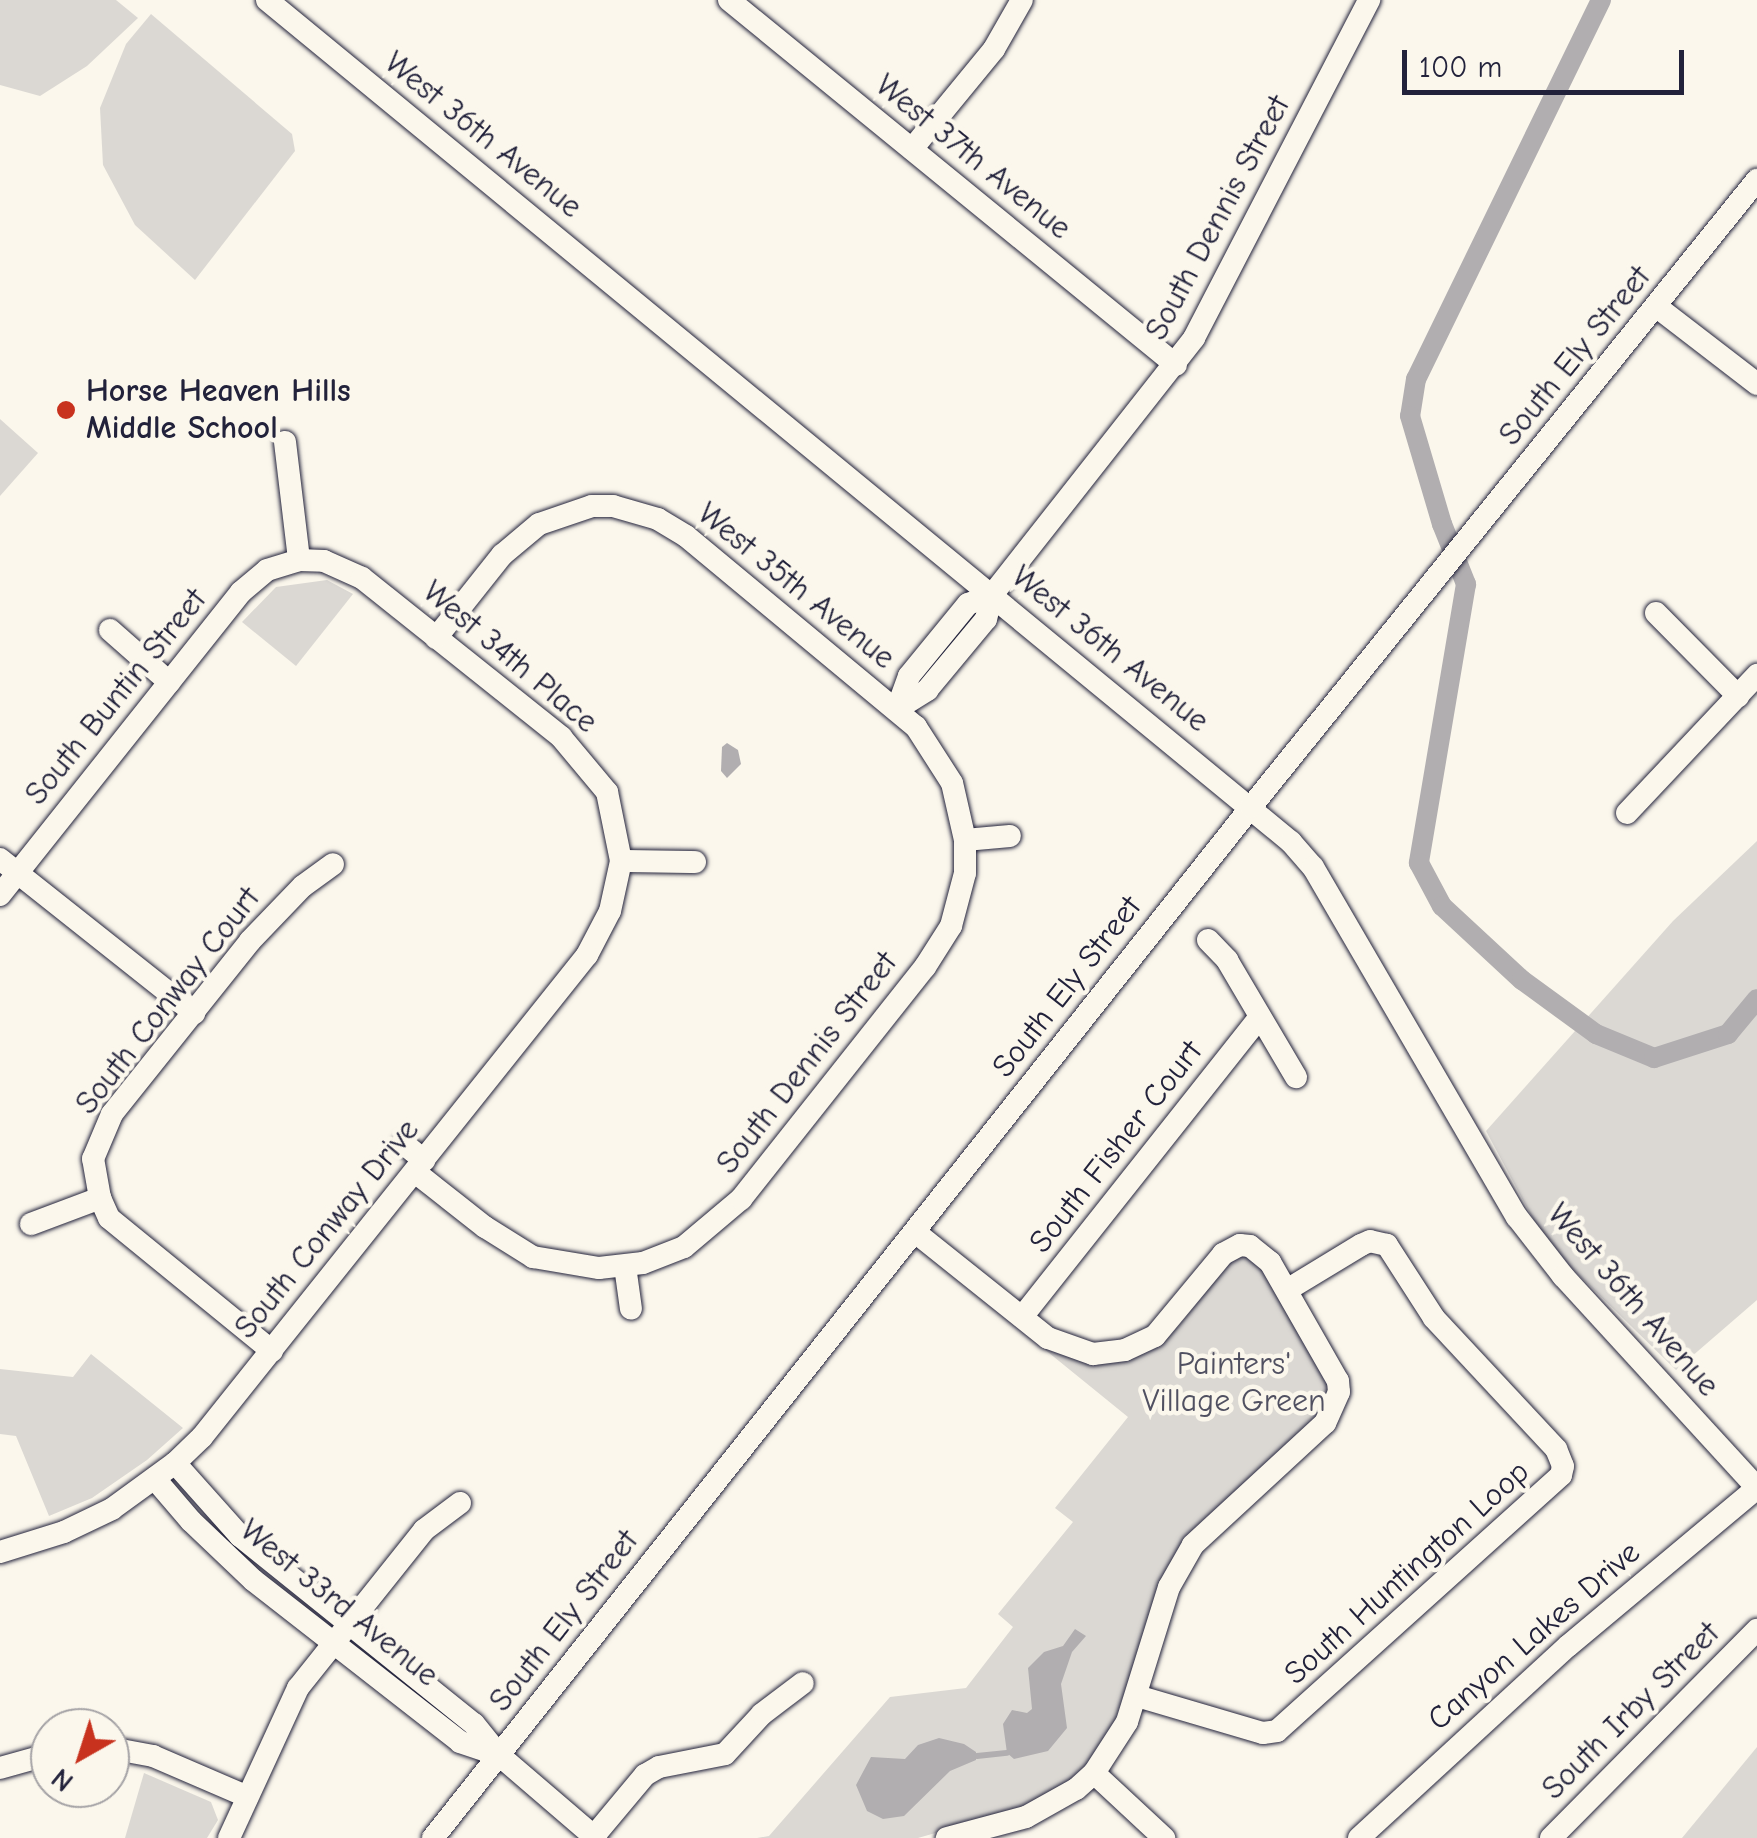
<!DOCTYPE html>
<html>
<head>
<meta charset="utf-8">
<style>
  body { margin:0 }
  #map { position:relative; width:1757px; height:1838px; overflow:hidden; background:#fbf7ec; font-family:"Comic Neue",sans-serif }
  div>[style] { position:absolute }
  .green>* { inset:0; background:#dbd8d3 }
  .water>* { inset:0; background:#b1aeb0 }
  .stream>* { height:6px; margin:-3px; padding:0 3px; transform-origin:3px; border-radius:3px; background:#b1aeb0 }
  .canal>* { height:20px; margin:-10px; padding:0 10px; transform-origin:10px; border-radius:10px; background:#b1aeb0 }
  .roads { filter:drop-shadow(0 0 2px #22223b) drop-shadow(0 0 2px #22223b) }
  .minor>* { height:22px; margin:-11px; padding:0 11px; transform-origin:11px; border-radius:11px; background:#fbf7ec }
  .dots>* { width:28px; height:28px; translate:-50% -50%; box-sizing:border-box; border:5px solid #fbf7ec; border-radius:50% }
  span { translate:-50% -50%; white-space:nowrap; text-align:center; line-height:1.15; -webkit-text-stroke:9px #fbf7ec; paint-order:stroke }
  .street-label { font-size:32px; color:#22223b }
  .poi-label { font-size:32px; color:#22223b; font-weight:700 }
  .left { translate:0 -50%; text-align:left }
  .park-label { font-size:32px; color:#505061 }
  .north { position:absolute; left:30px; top:1708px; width:100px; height:100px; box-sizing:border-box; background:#fbf7ec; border:2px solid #a4a2a5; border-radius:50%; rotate:219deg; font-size:28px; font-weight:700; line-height:40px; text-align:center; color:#22223b }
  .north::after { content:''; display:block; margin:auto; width:35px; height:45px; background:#c8321e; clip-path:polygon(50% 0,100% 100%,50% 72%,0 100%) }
  .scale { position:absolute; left:1402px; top:50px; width:282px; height:45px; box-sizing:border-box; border:5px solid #22223b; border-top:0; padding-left:12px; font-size:30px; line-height:35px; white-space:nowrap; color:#22223b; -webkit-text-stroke:8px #fbf7ec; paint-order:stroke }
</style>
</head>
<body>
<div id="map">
  <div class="green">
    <div style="clip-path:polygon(0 0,116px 0,138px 18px,87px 66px,40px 96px,0 85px)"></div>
    <div style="clip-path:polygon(151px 14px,292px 134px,295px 151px,195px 280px,135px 225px,103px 165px,100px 108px,126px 44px)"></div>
    <div style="clip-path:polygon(0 419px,38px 453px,0 496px)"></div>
    <div style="clip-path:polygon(327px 580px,353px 594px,296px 666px,242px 622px,276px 587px)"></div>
    <div style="clip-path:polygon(1757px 841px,1757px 1300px,1676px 1370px,1546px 1243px,1486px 1131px,1673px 921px)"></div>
    <div style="clip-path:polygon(1245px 1255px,1261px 1266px,1328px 1381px,1331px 1395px,1321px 1414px,1202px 1521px,1167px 1567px,1107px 1744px,1068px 1784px,1022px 1808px,918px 1838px,757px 1838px,769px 1836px,890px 1697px,966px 1688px,1013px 1627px,998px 1614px,1073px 1522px,1055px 1508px,1128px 1417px,1038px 1344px,1080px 1361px,1149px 1349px,1178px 1327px,1229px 1263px)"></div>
    <div style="clip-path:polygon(91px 1354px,183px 1428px,147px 1460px,92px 1498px,49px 1516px,16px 1436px,0 1434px,0 1369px,73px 1377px)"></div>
    <div style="clip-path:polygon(1757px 1747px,1757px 1838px,1682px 1838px)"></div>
    <div style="clip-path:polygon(144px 1773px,211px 1802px,218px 1820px,207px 1838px,125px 1838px)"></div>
  </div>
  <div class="water">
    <div style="clip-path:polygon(727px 743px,738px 750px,741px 764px,727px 778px,721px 771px,722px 747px)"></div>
    <div style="clip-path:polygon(1075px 1629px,1086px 1636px,1072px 1652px,1061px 1684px,1067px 1728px,1048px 1751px,1014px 1759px,1007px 1753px,1003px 1724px,1012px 1710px,1027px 1713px,1032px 1709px,1028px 1668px,1044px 1652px,1063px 1646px)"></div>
    <div style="clip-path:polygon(939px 1738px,964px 1744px,976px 1752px,976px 1760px,950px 1771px,904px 1816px,883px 1819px,867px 1811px,856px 1785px,871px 1757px,905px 1759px,918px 1745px)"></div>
  </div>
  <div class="stream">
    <div style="left:977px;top:1756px;width:30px;rotate:-6deg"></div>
  </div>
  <div class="canal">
    <div style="left:1601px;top:0;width:422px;rotate:116deg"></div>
    <div style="left:1416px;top:379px;width:37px;rotate:99deg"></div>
    <div style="left:1410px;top:416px;width:113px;rotate:73.5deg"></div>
    <div style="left:1442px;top:524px;width:65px;rotate:68.2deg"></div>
    <div style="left:1466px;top:584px;width:283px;rotate:99.6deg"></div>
    <div style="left:1419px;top:863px;width:49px;rotate:61.9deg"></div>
    <div style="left:1442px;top:906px;width:109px;rotate:42.8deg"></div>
    <div style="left:1522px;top:980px;width:92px;rotate:36.1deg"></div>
    <div style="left:1596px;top:1034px;width:63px;rotate:22.5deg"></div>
    <div style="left:1654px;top:1058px;width:78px;rotate:-18deg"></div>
    <div style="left:1728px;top:1034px;width:45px;rotate:-50.4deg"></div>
  </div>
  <div class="roads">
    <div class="minor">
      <div style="left:267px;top:0;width:1326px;rotate:39.43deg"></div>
      <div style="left:1291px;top:842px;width:33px;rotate:49deg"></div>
      <div style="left:1313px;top:867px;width:405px;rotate:59.8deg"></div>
      <div style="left:1517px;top:1217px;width:75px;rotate:52.1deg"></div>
      <div style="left:1563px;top:1276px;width:287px;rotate:47.5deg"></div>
      <div style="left:729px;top:0;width:577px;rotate:39.23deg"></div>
      <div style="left:912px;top:149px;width:129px;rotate:-50.6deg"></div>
      <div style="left:994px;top:49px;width:56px;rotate:-60.3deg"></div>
      <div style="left:1657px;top:307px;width:126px;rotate:37.6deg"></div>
      <div style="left:285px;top:442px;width:119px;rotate:83.2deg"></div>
      <div style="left:1656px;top:613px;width:117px;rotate:45.3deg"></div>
      <div style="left:110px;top:630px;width:79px;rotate:41.4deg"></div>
      <div style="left:897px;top:709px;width:36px;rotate:-32deg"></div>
      <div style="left:927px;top:690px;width:92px;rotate:-50.3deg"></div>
      <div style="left:986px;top:619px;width:25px;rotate:-76deg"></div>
      <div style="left:992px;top:595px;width:327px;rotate:-51.8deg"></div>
      <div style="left:1194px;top:338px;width:381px;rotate:-62.6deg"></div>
      <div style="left:897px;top:709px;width:35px;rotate:-70deg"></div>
      <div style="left:909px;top:676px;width:93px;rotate:-50.7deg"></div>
      <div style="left:968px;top:604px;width:26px;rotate:-21deg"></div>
      <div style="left:1627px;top:813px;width:190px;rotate:-46.7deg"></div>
      <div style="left:965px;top:840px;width:45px;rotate:-5.1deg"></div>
      <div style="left:0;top:859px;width:248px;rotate:38.4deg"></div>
      <div style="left:621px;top:861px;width:74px;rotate:0.8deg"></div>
      <div style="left:0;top:895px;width:387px;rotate:-51.5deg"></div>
      <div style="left:241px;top:592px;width:34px;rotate:-40deg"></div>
      <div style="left:267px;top:570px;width:34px;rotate:-17deg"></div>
      <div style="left:299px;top:560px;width:25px;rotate:2deg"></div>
      <div style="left:324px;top:561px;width:42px;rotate:24.1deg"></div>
      <div style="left:362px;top:578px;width:255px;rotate:38.6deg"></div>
      <div style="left:561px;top:737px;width:72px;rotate:50.1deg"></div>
      <div style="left:607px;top:792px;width:70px;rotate:78.5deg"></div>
      <div style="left:621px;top:861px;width:51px;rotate:102.4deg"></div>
      <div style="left:610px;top:911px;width:50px;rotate:117.6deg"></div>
      <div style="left:587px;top:955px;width:617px;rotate:128.62deg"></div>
      <div style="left:202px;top:1437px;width:37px;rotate:136deg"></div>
      <div style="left:175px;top:1463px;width:78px;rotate:143.9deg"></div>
      <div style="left:112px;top:1509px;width:53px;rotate:154.4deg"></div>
      <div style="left:64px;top:1532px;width:67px;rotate:162.6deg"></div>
      <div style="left:1208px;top:940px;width:28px;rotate:46deg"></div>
      <div style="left:1227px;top:960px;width:136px;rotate:59.5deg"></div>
      <div style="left:404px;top:1144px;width:26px;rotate:39deg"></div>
      <div style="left:415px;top:1172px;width:89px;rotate:38.2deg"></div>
      <div style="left:485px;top:1227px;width:57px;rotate:32deg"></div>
      <div style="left:533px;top:1257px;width:67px;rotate:9.5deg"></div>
      <div style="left:599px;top:1268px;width:44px;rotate:-6.5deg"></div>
      <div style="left:643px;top:1263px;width:44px;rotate:-21.3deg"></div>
      <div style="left:684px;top:1247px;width:75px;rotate:-40.1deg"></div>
      <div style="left:741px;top:1199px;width:296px;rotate:-51.6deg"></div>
      <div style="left:925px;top:967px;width:49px;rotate:-57.6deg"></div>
      <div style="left:951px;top:926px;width:55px;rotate:-75.2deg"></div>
      <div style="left:965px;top:873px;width:33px;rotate:-90deg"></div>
      <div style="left:965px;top:840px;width:58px;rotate:-102.8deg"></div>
      <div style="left:952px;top:783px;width:67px;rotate:-122.7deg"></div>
      <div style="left:916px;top:727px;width:299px;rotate:-140.3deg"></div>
      <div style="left:686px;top:536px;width:33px;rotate:-149deg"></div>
      <div style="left:658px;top:519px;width:47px;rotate:-163.9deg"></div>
      <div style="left:613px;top:506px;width:21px;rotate:180deg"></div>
      <div style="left:592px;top:506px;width:56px;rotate:161.2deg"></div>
      <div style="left:539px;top:524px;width:48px;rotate:140deg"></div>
      <div style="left:502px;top:555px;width:106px;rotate:128.5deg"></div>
      <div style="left:31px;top:1224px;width:74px;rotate:-20.6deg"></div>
      <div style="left:915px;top:1232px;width:170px;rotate:38.6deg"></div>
      <div style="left:1048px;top:1338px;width:48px;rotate:19.6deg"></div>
      <div style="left:1093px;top:1354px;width:32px;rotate:-7deg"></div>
      <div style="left:1125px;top:1350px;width:33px;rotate:-25deg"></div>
      <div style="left:1155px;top:1336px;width:107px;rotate:-50.3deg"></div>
      <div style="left:1223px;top:1254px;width:19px;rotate:-28deg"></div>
      <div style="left:1240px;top:1245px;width:10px;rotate:6deg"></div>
      <div style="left:1250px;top:1246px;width:26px;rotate:39deg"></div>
      <div style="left:1270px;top:1262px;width:137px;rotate:60.3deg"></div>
      <div style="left:1338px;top:1381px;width:11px;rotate:85deg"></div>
      <div style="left:1339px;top:1392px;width:34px;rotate:114deg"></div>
      <div style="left:1325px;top:1423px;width:180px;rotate:137.3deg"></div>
      <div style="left:1193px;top:1545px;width:48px;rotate:119.7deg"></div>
      <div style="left:1169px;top:1587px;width:141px;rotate:107.3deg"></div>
      <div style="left:1127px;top:1722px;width:61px;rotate:122.9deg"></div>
      <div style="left:1094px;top:1773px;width:24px;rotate:138deg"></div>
      <div style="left:1076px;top:1789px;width:57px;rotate:150.8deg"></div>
      <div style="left:1026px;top:1817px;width:82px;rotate:165.1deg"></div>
      <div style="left:625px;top:1266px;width:43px;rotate:82.1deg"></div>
      <div style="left:1022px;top:1317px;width:383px;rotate:-51.6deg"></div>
      <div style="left:272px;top:1351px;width:210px;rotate:-140.8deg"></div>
      <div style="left:109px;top:1218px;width:22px;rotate:-114deg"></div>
      <div style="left:100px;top:1198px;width:40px;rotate:-100deg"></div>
      <div style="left:93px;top:1159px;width:49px;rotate:-67.1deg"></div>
      <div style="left:112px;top:1114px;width:221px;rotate:-51.4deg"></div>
      <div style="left:250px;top:941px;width:76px;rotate:-46.1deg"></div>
      <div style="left:303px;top:886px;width:37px;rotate:-36deg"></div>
      <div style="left:175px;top:1463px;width:98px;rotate:48.3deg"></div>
      <div style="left:240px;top:1536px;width:300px;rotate:38.8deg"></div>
      <div style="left:474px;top:1724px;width:40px;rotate:51deg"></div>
      <div style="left:499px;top:1755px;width:128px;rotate:40.6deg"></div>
      <div style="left:155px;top:1479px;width:55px;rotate:49.4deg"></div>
      <div style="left:191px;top:1521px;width:86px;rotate:43.6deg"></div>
      <div style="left:253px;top:1580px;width:263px;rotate:38deg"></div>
      <div style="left:460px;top:1742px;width:41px;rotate:18.4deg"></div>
      <div style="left:1137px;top:1696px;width:131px;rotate:16.4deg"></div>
      <div style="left:1263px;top:1733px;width:14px;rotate:-8deg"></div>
      <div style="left:1277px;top:1731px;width:382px;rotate:-42deg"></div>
      <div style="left:1561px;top:1475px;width:9px;rotate:-77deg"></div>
      <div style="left:1563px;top:1466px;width:18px;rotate:-112deg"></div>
      <div style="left:1556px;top:1449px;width:179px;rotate:-133deg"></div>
      <div style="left:1434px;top:1318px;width:87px;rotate:-122.8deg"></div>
      <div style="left:1387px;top:1245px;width:17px;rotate:-167deg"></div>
      <div style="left:1370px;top:1241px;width:10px;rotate:156deg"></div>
      <div style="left:1361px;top:1245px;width:87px;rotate:148.7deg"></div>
      <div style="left:110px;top:1748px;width:44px;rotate:10.5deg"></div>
      <div style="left:153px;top:1756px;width:103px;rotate:23.3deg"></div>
      <div style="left:0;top:1768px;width:52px;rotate:-15.6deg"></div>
      <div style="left:1094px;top:1773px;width:96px;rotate:42.9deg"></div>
      <div style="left:594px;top:1836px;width:80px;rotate:-50.1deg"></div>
      <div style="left:645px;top:1775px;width:16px;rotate:-30deg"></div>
      <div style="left:659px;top:1767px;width:67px;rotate:-11.1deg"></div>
      <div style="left:725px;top:1754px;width:54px;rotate:-47.2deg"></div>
      <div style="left:762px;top:1714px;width:51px;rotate:-37.1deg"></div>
      <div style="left:229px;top:1838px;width:165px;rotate:-65.3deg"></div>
      <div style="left:298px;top:1688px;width:202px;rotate:-51.4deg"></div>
      <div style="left:424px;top:1530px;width:45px;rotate:-36.9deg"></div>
      <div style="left:433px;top:1838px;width:1316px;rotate:-51.57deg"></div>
      <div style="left:1251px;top:807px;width:806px;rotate:-51.1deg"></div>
      <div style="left:1359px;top:1838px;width:284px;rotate:-42.6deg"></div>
      <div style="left:1568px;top:1646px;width:246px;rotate:-39.9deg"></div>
      <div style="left:1551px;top:1838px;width:293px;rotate:-45.3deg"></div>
    </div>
  </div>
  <div class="dots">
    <div style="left:66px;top:410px;background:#c8321e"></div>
  </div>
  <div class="street-label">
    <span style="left:483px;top:135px;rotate:39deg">West 36th Avenue</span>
    <span style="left:973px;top:157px;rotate:39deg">West 37th Avenue</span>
    <span style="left:1218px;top:218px;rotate:-62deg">South Dennis Street</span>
    <span style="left:1575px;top:356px;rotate:-51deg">South Ely Street</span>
    <span style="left:796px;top:586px;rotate:39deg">West 35th Avenue</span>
    <span style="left:1110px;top:649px;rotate:39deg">West 36th Avenue</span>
    <span style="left:510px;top:657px;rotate:40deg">West 34th Place</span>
    <span style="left:116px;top:697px;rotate:-51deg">South Buntin Street</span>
    <span style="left:1067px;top:987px;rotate:-52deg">South Ely Street</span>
    <span style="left:168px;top:1001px;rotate:-52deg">South Conway Court</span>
    <span style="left:807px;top:1063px;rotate:-52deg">South Dennis Street</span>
    <span style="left:1116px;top:1147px;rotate:-52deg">South Fisher Court</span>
    <span style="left:327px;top:1229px;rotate:-51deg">South Conway Drive</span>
    <span style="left:1633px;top:1300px;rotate:49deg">West 36th Avenue</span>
    <span style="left:1407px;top:1573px;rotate:-42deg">South Huntington Loop</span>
    <span style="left:339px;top:1603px;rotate:39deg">West 33rd Avenue</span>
    <span style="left:564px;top:1621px;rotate:-52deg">South Ely Street</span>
    <span style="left:1534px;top:1636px;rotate:-41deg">Canyon Lakes Drive</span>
    <span style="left:1631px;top:1711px;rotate:-45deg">South Irby Street</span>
  </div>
  <div class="poi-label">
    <span class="left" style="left:86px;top:410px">Horse Heaven Hills<br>Middle School</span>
  </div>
  <div class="park-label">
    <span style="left:1234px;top:1383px">Painters'<br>Village Green</span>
  </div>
  <div class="north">N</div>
  <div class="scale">100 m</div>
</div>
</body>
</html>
